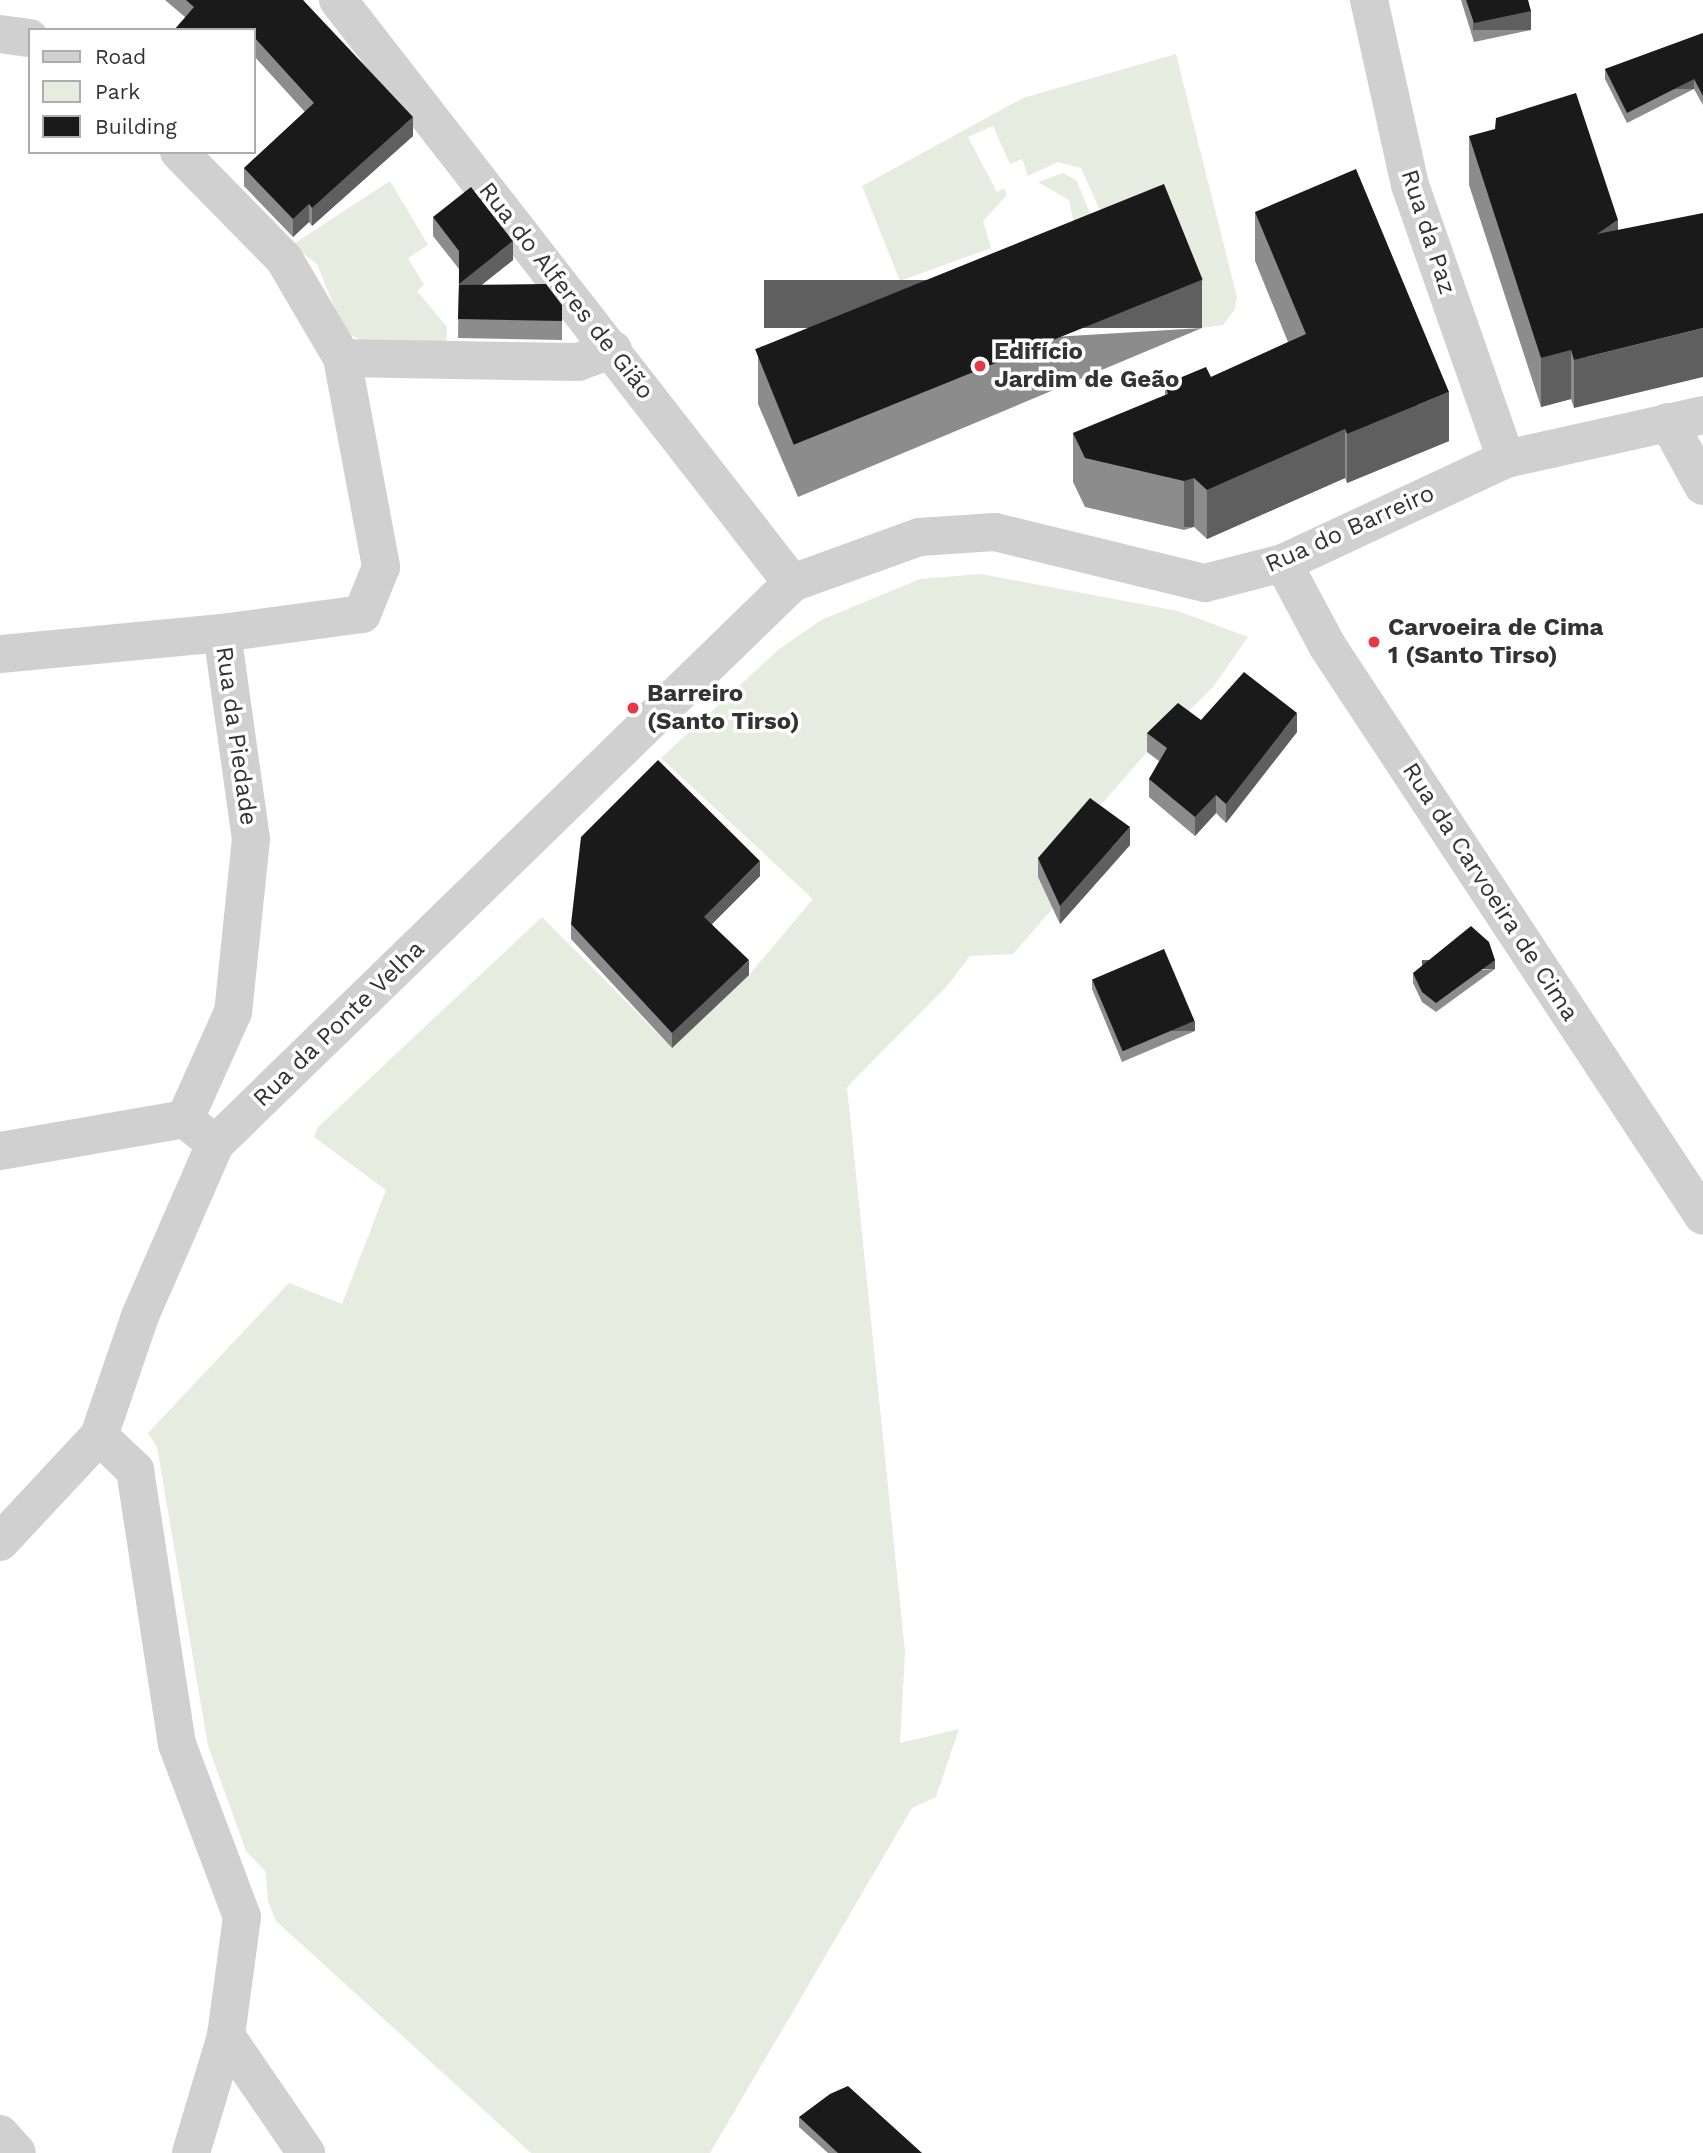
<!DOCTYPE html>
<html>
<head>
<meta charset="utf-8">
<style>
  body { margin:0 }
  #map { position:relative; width:1703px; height:2153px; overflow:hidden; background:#fff; font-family:"Work Sans",sans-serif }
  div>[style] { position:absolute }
  .green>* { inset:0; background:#e6ecdf }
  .minor>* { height:38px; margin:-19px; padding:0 19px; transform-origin:19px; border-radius:19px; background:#d0d0d0 }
  .wall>* { inset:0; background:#8c8c8c }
  .shaded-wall>* { inset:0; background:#5f5f5f; transform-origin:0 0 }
  .building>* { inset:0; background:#1a1a1a; transform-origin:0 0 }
  .dots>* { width:19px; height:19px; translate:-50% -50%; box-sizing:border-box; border:4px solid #fff; border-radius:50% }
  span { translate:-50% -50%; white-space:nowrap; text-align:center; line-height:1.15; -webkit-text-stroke:7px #fff; paint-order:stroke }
  .street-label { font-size:24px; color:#333 }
  .poi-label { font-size:24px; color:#333; font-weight:700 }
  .left { translate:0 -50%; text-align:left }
  .legend { position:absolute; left:28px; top:28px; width:228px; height:126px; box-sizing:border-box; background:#fff; border:2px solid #adadad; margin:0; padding:9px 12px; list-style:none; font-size:21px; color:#333 }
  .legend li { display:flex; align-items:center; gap:14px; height:35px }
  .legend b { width:35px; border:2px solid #adadad }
</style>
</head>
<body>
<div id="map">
  <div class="green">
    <div style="clip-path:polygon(1176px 54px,1237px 297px,1235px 309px,1223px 325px,1202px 328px,1164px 233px,1114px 242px,1081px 168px,1058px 162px,1028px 176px,1022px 159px,1010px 164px,993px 126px,968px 137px,997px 192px,1004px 188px,1007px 195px,983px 221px,991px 248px,900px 281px,862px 186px,1023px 98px)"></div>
    <div style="clip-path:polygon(1063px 173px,1077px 181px,1097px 231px,1075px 228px,1069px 200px,1038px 182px)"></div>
    <div style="clip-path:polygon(390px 181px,428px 245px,408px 258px,424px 285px,417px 291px,447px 327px,446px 351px,382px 349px,352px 336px,342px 326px,317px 264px,292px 245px)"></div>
    <div style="clip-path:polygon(981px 574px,1178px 611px,1248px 637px,1213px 687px,1147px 752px,1038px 877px,1053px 908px,1013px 954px,970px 956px,946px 987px,847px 1087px,905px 1652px,900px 1743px,959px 1729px,936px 1797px,912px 1808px,710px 2153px,531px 2153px,276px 1921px,268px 1901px,266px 1872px,246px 1851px,208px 1746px,157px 1447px,148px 1433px,289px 1283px,342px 1304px,386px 1190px,314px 1137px,318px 1127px,542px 917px,672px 1048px,749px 975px,813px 899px,661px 758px,778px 650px,821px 620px,920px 579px)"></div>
  </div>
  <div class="minor">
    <div style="left:338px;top:0;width:739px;rotate:52.09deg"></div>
    <div style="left:1369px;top:0;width:189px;rotate:77.5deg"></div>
    <div style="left:1410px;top:185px;width:290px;rotate:70.7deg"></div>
    <div style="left:0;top:34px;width:30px;rotate:8deg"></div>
    <div style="left:179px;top:152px;width:150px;rotate:45.5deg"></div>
    <div style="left:284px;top:259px;width:115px;rotate:59.6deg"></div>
    <div style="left:342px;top:358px;width:213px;rotate:79.4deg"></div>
    <div style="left:381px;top:567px;width:51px;rotate:112deg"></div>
    <div style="left:362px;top:614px;width:141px;rotate:172.3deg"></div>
    <div style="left:222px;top:633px;width:208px;rotate:82deg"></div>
    <div style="left:251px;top:839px;width:174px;rotate:95.9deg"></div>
    <div style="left:233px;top:1012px;width:117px;rotate:114.2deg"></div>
    <div style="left:342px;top:358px;width:236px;rotate:1deg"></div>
    <div style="left:578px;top:362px;width:37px;rotate:-20deg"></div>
    <div style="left:1668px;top:422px;width:73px;rotate:61.3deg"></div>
    <div style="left:1283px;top:563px;width:95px;rotate:61.8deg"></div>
    <div style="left:1328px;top:647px;width:681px;rotate:56.61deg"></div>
    <div style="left:0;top:654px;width:223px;rotate:-5.4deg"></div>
    <div style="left:0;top:1151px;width:188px;rotate:-9.8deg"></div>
    <div style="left:185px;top:1119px;width:23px;rotate:40deg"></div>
    <div style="left:99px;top:1436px;width:50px;rotate:43.4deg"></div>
    <div style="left:135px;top:1470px;width:277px;rotate:81.3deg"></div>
    <div style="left:177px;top:1744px;width:185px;rotate:69.4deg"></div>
    <div style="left:242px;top:1917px;width:120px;rotate:97.7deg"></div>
    <div style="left:226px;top:2036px;width:122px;rotate:106.7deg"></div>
    <div style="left:0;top:1542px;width:145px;rotate:-47deg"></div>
    <div style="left:99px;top:1436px;width:127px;rotate:-71.1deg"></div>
    <div style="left:140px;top:1316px;width:188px;rotate:-66.4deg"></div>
    <div style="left:215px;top:1144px;width:805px;rotate:-44.19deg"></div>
    <div style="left:792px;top:583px;width:135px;rotate:-19.9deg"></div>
    <div style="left:919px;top:537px;width:76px;rotate:-3.8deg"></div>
    <div style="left:995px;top:532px;width:216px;rotate:13.7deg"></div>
    <div style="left:1205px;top:583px;width:81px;rotate:-14.4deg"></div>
    <div style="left:1283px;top:563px;width:246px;rotate:-25deg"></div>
    <div style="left:1506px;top:459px;width:202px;rotate:-12.6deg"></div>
    <div style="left:226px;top:2036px;width:142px;rotate:55.6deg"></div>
    <div style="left:0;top:2134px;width:25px;rotate:48deg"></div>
  </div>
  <div class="wall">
    <div style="clip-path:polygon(165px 0,303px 0,413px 136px,312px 226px,309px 222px,293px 237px,244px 186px,244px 168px,305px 112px,254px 56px,185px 17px)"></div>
    <div style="clip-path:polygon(1461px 0,1528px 0,1531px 30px,1474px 42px)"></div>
    <div style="clip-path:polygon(1703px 33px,1703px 105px,1694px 89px,1627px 123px,1605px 79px,1605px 69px)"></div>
    <div style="clip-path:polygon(1469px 136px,1618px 230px,1574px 408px,1571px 399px,1541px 407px,1469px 185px)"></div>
    <div style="clip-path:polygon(1255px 212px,1449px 441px,1347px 483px,1345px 478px,1207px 539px,1194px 527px,1184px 530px,1085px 507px,1073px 482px,1073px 433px,1165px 395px,1165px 384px,1211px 377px,1288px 342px,1255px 261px)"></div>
    <div style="clip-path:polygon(433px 217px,513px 260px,481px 285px,562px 305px,562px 340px,458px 338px,459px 269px,433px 236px)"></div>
    <div style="clip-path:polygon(1202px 328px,798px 497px,758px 404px,758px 355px)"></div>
    <div style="clip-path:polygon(1201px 720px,1297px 732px,1226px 823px,1216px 813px,1195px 836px,1149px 797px,1149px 779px,1159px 761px,1147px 752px,1147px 733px)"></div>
    <div style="clip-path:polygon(1130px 845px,1060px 924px,1038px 877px,1038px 858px)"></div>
    <div style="clip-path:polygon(760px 876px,712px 924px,749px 975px,672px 1048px,571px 939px,571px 924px)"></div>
    <div style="clip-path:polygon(1495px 969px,1436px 1012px,1422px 1002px,1413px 983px,1413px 973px)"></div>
    <div style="clip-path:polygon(1092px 979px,1195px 1031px,1122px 1062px,1092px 989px)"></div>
    <div style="clip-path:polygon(799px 2117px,922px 2153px,828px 2153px,799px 2127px)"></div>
  </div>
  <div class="shaded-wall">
    <div style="left:1531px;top:11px;width:19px;height:58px;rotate:90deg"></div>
    <div style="left:1694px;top:79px;width:10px;height:75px;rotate:90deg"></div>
    <div style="clip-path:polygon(413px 117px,413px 136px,312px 226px,312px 208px)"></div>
    <div style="clip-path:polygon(309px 204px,309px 222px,293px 237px,293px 219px)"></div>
    <div style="clip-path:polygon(1618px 220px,1618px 269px,1597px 234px)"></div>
    <div style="clip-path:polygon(513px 241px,513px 260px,459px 303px,459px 284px)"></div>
    <div style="left:1202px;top:280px;width:48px;height:438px;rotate:90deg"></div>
    <div style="clip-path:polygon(1703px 328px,1703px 377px,1574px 408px,1574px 360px)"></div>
    <div style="clip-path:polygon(1571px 350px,1571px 399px,1541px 407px,1541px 358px)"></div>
    <div style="clip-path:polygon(1449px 392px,1449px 441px,1347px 483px,1347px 434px)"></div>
    <div style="clip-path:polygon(1345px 429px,1345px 478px,1207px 539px,1207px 490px)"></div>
    <div style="left:1194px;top:478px;width:49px;height:10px;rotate:90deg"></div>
    <div style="clip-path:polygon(1297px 713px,1297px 732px,1226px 823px,1226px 804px)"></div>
    <div style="clip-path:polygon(1216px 795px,1216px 813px,1195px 836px,1195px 817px)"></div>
    <div style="clip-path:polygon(1130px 827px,1130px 845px,1060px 924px,1060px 906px)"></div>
    <div style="clip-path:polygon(760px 861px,760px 876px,704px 932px,704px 917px)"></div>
    <div style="clip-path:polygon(749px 960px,749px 975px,672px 1048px,672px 1033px)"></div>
    <div style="left:1495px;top:960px;width:9px;height:73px;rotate:90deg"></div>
    <div style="left:1195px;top:1021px;width:10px;height:79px;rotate:90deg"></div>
  </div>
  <div class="building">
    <div style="clip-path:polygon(186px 0,303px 0,413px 117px,312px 208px,309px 204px,293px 219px,244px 168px,314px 103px,254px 37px,254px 38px,254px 30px,174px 30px,194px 7px)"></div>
    <div style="clip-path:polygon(1466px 0,1528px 0,1531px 11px,1474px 23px)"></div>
    <div style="clip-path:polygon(1703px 33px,1703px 96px,1694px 79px,1627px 113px,1605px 69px)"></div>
    <div style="clip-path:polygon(1576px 93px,1618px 220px,1597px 234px,1703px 213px,1703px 328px,1574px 360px,1571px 350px,1541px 358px,1469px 136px,1495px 129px,1496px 118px)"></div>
    <div style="clip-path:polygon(1356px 169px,1449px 392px,1347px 434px,1345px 429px,1207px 490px,1194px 478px,1184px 481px,1085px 458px,1073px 433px,1168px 394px,1165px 384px,1206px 367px,1211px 377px,1306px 334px,1255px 212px)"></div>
    <div style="left:1164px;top:184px;width:103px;height:441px;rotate:68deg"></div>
    <div style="clip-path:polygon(471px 187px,513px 241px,459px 284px,459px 251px,433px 217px)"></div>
    <div style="clip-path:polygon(546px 284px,562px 305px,562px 321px,458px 319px,459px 285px)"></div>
    <div style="clip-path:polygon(1244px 672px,1297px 713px,1226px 804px,1216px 795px,1195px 817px,1149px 779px,1167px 748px,1147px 733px,1178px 703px,1201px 720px)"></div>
    <div style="clip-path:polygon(658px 760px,760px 861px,704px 917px,749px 960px,672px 1033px,571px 924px,581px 837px)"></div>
    <div style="clip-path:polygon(1090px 798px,1130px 827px,1060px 906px,1038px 858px)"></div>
    <div style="clip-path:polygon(1471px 926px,1489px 942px,1495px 960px,1436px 1003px,1422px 992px,1413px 973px)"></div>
    <div style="left:1164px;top:949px;width:78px;height:78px;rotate:67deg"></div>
    <div style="clip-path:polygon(848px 2086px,922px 2153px,838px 2153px,799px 2117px,830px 2094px)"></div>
  </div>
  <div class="dots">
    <div style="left:980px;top:366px;background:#e63946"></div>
    <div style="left:1374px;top:642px;background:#e63946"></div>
    <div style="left:633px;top:708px;background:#e63946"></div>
  </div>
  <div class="street-label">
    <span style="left:1428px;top:232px;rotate:72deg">Rua da Paz</span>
    <span style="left:566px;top:291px;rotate:52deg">Rua do Alferes de Gião</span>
    <span style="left:1350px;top:529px;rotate:-24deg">Rua do Barreiro</span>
    <span style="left:236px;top:736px;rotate:82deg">Rua da Piedade</span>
    <span style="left:1490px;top:892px;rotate:57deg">Rua da Carvoeira de Cima</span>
    <span style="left:339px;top:1024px;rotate:-44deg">Rua da Ponte Velha</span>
  </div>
  <div class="poi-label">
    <span class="left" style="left:994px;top:366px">Edifício<br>Jardim de Geão</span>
    <span class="left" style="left:1388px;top:642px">Carvoeira de Cima<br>1 (Santo Tirso)</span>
    <span class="left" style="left:647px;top:708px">Barreiro<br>(Santo Tirso)</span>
  </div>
  <ul class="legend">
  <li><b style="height:9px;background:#d0d0d0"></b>Road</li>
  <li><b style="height:19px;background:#e6ecdf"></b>Park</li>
  <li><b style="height:19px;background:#1a1a1a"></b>Building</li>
  </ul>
</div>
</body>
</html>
